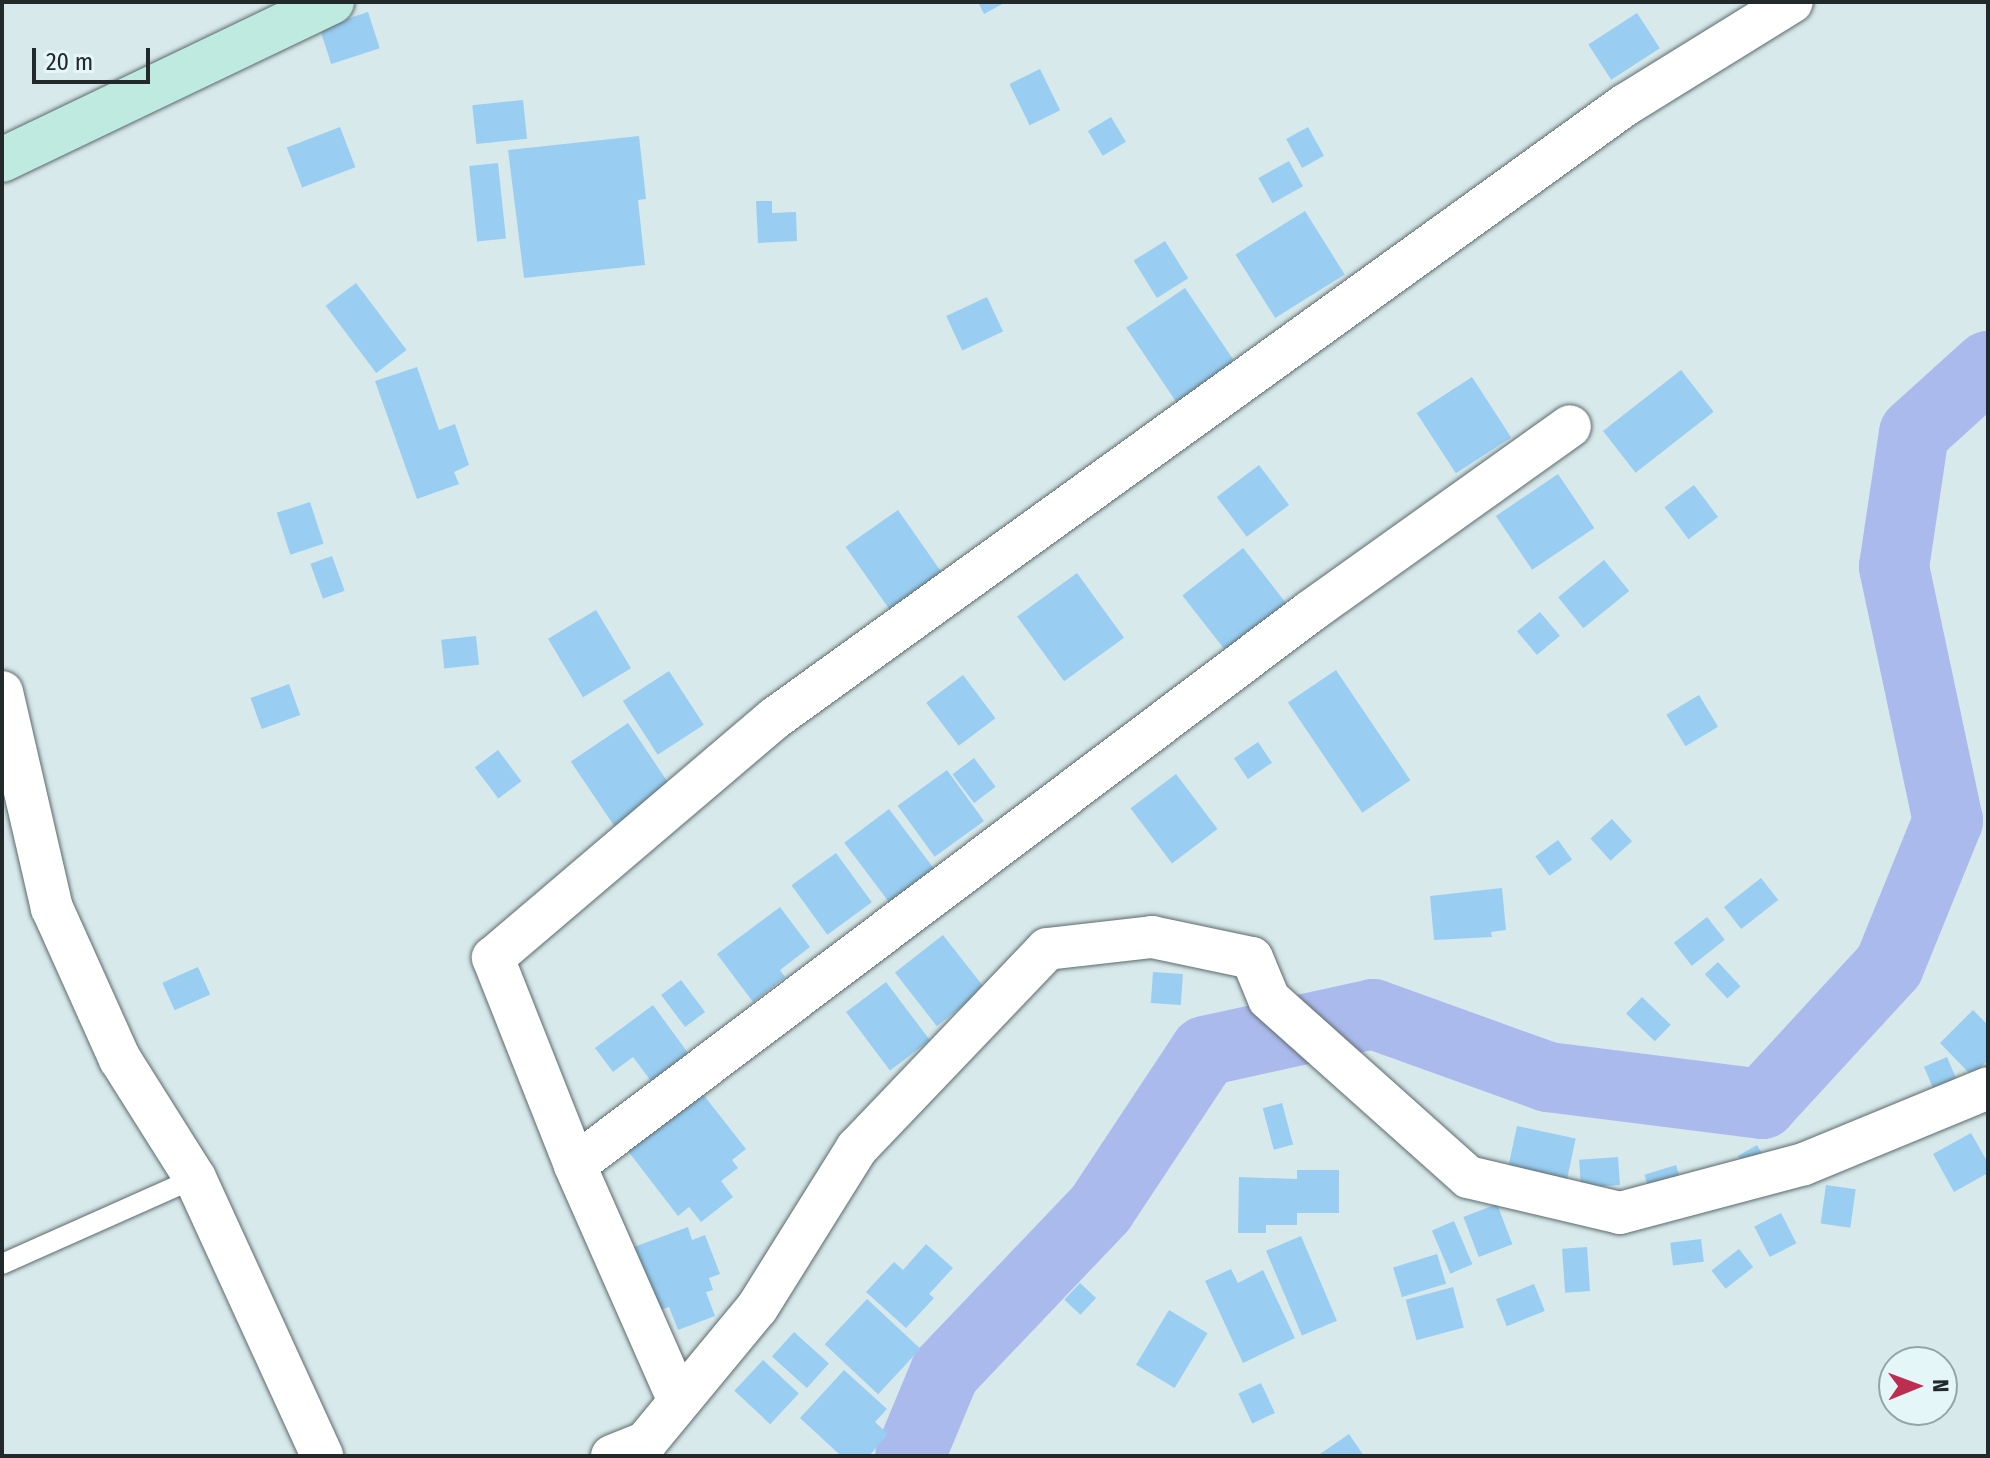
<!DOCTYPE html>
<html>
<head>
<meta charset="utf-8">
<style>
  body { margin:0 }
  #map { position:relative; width:1990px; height:1458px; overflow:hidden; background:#d8e9eb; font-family:"Fira Sans Condensed",sans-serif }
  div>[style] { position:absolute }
  .river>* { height:70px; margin:-35px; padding:0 35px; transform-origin:35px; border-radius:35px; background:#abbaed }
  .building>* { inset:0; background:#99cef2; transform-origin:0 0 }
  .roads { filter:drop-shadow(0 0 2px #5c6b6d) drop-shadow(0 0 2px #5c6b6d) }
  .lane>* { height:20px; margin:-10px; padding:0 10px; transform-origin:10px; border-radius:10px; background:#fff }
  .street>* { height:42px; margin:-21px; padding:0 21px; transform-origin:21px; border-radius:21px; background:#fff }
  .secondary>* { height:44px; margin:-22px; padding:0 22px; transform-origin:22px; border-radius:22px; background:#beeadf }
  span { translate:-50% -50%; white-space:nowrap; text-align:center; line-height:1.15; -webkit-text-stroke:7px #e5f6f8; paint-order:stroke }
  .frame { position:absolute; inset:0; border:4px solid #22292a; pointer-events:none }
  .north { position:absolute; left:1878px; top:1346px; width:80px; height:80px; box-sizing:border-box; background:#e5f6f8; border:2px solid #97a4a6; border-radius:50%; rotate:89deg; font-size:22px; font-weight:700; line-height:32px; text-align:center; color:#22292a }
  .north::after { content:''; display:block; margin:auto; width:28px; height:36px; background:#bd2d4f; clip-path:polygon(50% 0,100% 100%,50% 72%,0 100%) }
  .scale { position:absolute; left:32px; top:48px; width:118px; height:36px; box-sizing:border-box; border:4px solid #22292a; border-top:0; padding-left:10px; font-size:24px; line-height:28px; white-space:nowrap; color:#22292a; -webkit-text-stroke:6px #e5f6f8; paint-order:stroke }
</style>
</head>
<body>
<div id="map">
  <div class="river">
    <div style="left:910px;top:1456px;width:91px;rotate:-67.4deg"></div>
    <div style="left:945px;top:1372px;width:226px;rotate:-46.4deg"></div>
    <div style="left:1101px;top:1208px;width:188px;rotate:-56.5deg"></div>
    <div style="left:1205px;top:1051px;width:172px;rotate:-12.4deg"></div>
    <div style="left:1373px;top:1014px;width:186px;rotate:19.8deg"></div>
    <div style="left:1548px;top:1077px;width:216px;rotate:7.2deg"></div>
    <div style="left:1762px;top:1104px;width:188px;rotate:-47.4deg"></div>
    <div style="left:1889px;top:966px;width:157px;rotate:-67.9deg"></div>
    <div style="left:1948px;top:821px;width:260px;rotate:-102deg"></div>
    <div style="left:1894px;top:567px;width:135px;rotate:-81.5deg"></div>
    <div style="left:1914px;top:433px;width:100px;rotate:-42.2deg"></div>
  </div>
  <div class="building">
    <div style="clip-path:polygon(978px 2px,1006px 2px,984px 14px)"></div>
    <div style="left:368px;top:12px;width:38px;height:51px;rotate:72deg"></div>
    <div style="left:1637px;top:13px;width:42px;height:58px;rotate:57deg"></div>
    <div style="left:1040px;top:69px;width:46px;height:34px;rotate:64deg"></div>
    <div style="left:523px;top:100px;width:39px;height:51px;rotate:84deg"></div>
    <div style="left:1111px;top:117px;width:29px;height:27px;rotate:59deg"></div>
    <div style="left:340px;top:127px;width:43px;height:57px;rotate:69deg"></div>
    <div style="left:1308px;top:127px;width:33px;height:25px;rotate:61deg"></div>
    <div style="clip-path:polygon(639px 136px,646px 199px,638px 200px,645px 265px,524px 278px,508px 150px)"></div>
    <div style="left:1289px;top:161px;width:29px;height:35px;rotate:61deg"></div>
    <div style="left:498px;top:163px;width:76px;height:29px;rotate:84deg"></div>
    <div style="clip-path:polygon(756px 201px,772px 201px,772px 213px,796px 212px,797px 241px,758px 243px)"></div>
    <div style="left:1305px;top:211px;width:75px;height:82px;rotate:58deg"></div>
    <div style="left:1165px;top:241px;width:44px;height:37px;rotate:58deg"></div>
    <div style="left:356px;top:283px;width:84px;height:38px;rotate:53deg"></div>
    <div style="left:1185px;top:288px;width:92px;height:71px;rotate:56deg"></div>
    <div style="left:987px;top:297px;width:38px;height:45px;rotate:65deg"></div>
    <div style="clip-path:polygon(417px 367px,439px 430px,455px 424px,469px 465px,454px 472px,459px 484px,417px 499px,375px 381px)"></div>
    <div style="left:1681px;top:370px;width:53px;height:99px;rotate:52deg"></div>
    <div style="left:1472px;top:377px;width:72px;height:66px;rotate:57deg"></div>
    <div style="left:1259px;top:465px;width:50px;height:53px;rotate:53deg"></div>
    <div style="left:1558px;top:474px;width:65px;height:75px;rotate:56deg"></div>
    <div style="left:1694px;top:485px;width:40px;height:37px;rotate:53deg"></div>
    <div style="left:310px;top:502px;width:44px;height:35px;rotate:72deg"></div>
    <div style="left:898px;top:510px;width:78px;height:64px;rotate:55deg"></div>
    <div style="left:1243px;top:548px;width:71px;height:77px;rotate:52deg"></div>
    <div style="left:332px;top:556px;width:37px;height:23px;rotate:70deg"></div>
    <div style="left:1604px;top:560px;width:40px;height:59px;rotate:51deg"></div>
    <div style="left:1077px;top:573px;width:80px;height:74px;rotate:54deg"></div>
    <div style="left:596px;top:610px;width:68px;height:56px;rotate:59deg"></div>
    <div style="left:1540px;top:612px;width:31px;height:30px;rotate:50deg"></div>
    <div style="left:476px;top:636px;width:29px;height:35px;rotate:84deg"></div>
    <div style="left:1336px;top:670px;width:133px;height:58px;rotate:56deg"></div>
    <div style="left:669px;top:671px;width:64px;height:55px;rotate:57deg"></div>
    <div style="left:963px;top:675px;width:54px;height:46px;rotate:53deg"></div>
    <div style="left:289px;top:684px;width:33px;height:41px;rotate:70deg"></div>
    <div style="left:1699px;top:695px;width:37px;height:38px;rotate:59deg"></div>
    <div style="left:628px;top:723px;width:81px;height:69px;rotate:56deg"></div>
    <div style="left:1258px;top:742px;width:25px;height:29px;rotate:56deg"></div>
    <div style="left:498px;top:750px;width:39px;height:29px;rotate:53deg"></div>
    <div style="left:974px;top:758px;width:36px;height:27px;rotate:53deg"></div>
    <div style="left:947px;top:770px;width:63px;height:61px;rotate:54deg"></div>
    <div style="left:1176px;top:774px;width:69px;height:57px;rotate:53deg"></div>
    <div style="left:889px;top:809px;width:77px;height:56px;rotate:53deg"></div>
    <div style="left:1612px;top:819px;width:30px;height:29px;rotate:48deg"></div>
    <div style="left:1558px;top:840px;width:24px;height:28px;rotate:54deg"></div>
    <div style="left:836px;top:853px;width:61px;height:55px;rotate:54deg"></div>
    <div style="left:1761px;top:878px;width:28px;height:47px;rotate:52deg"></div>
    <div style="clip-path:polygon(1502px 888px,1506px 930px,1491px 932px,1492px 937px,1434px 940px,1430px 896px)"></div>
    <div style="clip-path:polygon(780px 907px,810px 947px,780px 970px,785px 977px,753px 1002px,717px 954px)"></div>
    <div style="left:1707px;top:917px;width:29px;height:42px;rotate:52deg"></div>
    <div style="left:943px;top:935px;width:68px;height:61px;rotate:52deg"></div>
    <div style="left:1718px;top:962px;width:33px;height:18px;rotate:47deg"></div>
    <div style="left:198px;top:967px;width:30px;height:39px;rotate:66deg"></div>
    <div style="left:1153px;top:972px;width:30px;height:31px;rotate:4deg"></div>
    <div style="left:681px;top:980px;width:40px;height:25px;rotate:53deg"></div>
    <div style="left:886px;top:982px;width:73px;height:50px;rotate:53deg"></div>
    <div style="left:1642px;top:997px;width:40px;height:23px;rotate:44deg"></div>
    <div style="clip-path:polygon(653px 1005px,688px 1053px,651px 1081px,633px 1057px,613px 1072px,595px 1048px)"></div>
    <div style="clip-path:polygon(1973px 1010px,1988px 1025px,1988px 1060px,1972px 1076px,1940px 1043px)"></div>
    <div style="left:1947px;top:1057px;width:26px;height:25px;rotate:67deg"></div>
    <div style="clip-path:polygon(702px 1093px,746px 1149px,732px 1160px,738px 1168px,721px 1181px,733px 1197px,701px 1222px,689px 1207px,678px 1216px,628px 1151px)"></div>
    <div style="left:1282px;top:1103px;width:43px;height:20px;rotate:75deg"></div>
    <div style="left:1517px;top:1126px;width:60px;height:47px;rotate:12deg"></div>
    <div style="clip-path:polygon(1971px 1133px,1988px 1163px,1988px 1173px,1954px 1192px,1933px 1154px)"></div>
    <div style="left:1757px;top:1145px;width:16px;height:22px;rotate:60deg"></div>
    <div style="left:1618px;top:1157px;width:28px;height:39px;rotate:86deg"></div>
    <div style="left:1676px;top:1165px;width:21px;height:33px;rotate:73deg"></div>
    <div style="clip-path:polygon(1297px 1170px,1339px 1170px,1339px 1213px,1297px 1213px,1297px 1225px,1266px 1225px,1266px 1233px,1238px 1233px,1239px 1177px,1297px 1179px)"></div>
    <div style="left:1826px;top:1185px;width:30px;height:39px;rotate:8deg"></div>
    <div style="left:1497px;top:1204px;width:43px;height:36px;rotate:69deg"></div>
    <div style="left:1781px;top:1213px;width:34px;height:30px;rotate:63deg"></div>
    <div style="left:1454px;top:1221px;width:47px;height:24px;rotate:67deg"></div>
    <div style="clip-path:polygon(688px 1227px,692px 1240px,705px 1235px,720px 1274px,709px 1278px,713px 1290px,706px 1292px,715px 1316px,678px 1330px,669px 1307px,657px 1311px,634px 1247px)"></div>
    <div style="left:1301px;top:1236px;width:92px;height:38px;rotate:67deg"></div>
    <div style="left:1701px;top:1239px;width:23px;height:31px;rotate:83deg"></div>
    <div style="clip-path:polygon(926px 1244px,953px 1268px,929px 1294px,934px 1298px,906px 1328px,866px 1292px,894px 1262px,903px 1270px)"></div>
    <div style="left:1587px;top:1247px;width:44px;height:25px;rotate:86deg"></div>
    <div style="left:1739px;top:1249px;width:23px;height:35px;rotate:52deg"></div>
    <div style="left:1437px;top:1254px;width:31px;height:46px;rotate:73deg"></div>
    <div style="clip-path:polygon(1231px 1269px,1238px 1283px,1263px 1270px,1295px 1338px,1243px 1363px,1205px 1281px)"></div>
    <div style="left:1080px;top:1283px;width:22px;height:23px;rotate:43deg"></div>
    <div style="left:1534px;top:1284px;width:29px;height:41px;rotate:68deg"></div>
    <div style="left:1453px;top:1287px;width:42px;height:49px;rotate:75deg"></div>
    <div style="left:867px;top:1299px;width:73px;height:62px;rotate:43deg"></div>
    <div style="left:1169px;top:1310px;width:45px;height:64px;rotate:31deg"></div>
    <div style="left:794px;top:1332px;width:47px;height:33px;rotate:42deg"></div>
    <div style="left:763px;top:1360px;width:49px;height:42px;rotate:43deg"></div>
    <div style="clip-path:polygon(844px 1370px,887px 1409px,875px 1422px,888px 1434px,869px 1456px,837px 1456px,839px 1454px,800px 1418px)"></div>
    <div style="left:1261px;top:1383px;width:33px;height:25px;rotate:65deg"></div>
    <div style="clip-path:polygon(1349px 1434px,1364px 1456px,1317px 1456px)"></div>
  </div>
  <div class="roads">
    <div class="lane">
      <div style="left:2px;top:1264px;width:211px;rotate:-24deg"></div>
    </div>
    <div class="street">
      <div style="left:2px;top:692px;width:222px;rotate:77deg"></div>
      <div style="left:52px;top:908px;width:166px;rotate:65.8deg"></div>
      <div style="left:120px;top:1059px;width:141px;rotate:57.8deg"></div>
      <div style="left:195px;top:1178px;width:306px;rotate:65.4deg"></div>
      <div style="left:575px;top:1165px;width:921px;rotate:-36.97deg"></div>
      <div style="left:1311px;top:611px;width:318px;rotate:-35.5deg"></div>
      <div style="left:678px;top:1399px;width:256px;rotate:-113.8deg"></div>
      <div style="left:575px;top:1165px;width:223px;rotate:-111.6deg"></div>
      <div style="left:493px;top:958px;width:370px;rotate:-40.4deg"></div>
      <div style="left:775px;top:718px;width:1048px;rotate:-35.8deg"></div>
      <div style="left:1625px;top:105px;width:196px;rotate:-31.7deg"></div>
      <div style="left:612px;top:1456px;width:37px;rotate:-22deg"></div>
      <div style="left:646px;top:1442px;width:174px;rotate:-50.4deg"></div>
      <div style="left:757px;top:1308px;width:189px;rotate:-58deg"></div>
      <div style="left:857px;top:1148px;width:275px;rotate:-46.3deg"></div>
      <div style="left:1047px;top:949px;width:106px;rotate:-6.5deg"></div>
      <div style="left:1152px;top:937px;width:102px;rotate:11.9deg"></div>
      <div style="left:1252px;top:958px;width:44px;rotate:67.5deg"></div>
      <div style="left:1269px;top:999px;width:267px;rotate:41.8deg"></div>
      <div style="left:1468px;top:1177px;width:156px;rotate:13.3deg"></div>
      <div style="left:1620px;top:1213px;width:190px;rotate:-14.9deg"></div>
      <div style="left:1804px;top:1164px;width:199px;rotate:-22.4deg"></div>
    </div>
    <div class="secondary">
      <div style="left:2px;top:160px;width:366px;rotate:-25.6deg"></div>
    </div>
  </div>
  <div class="frame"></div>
  <div class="north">N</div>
  <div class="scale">20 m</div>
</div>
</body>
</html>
